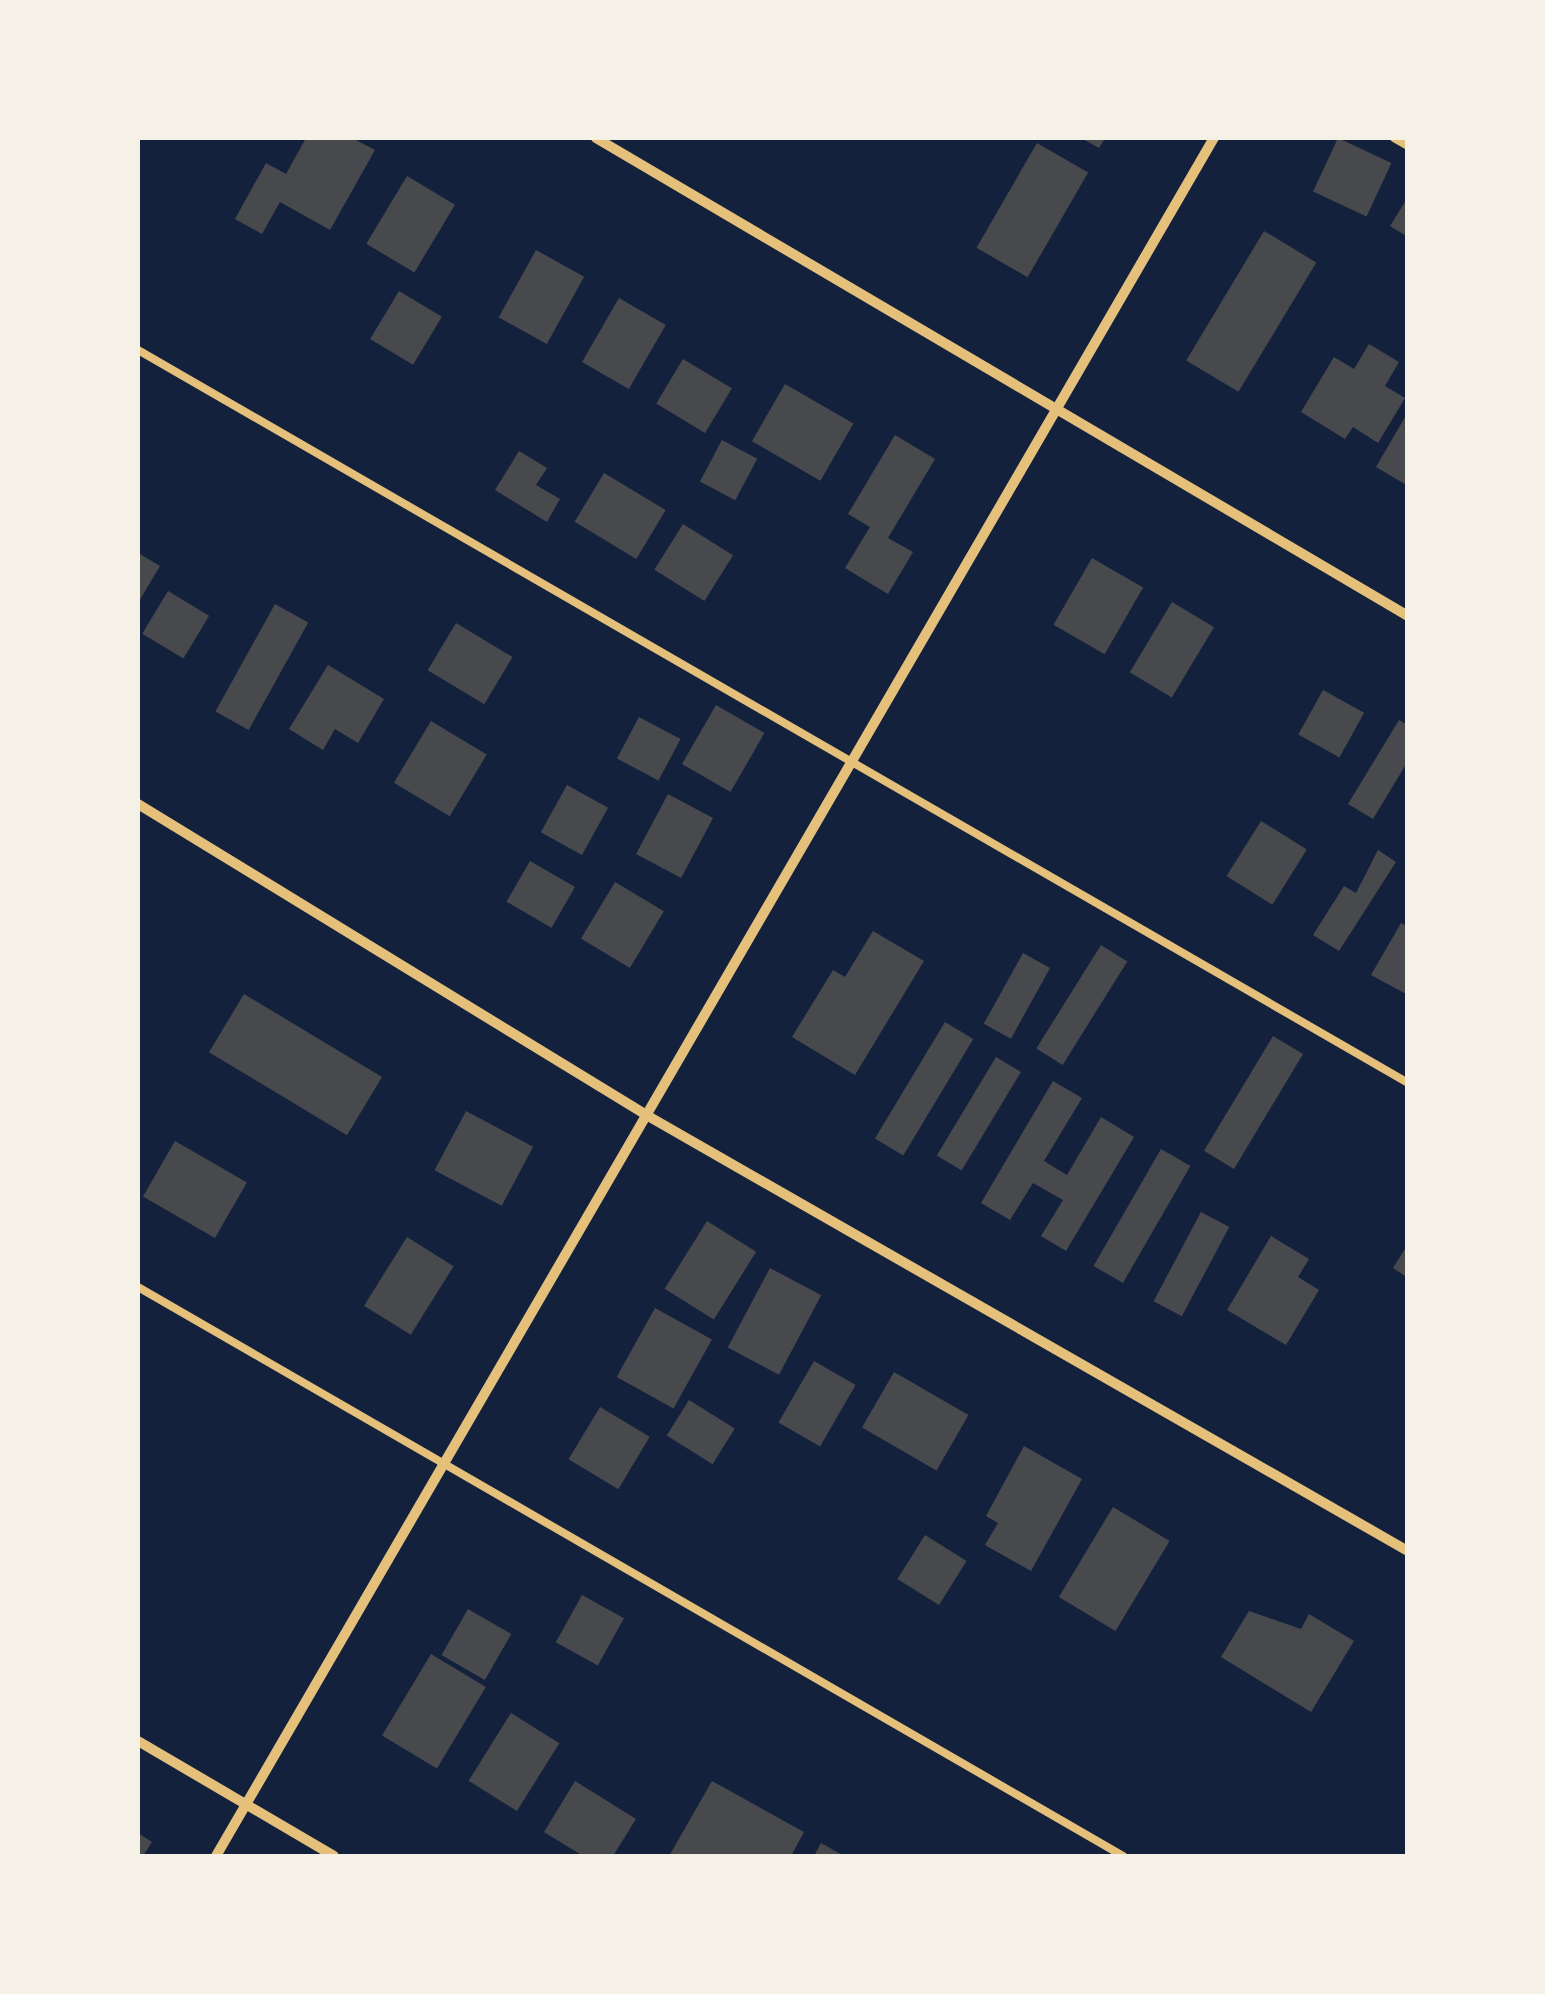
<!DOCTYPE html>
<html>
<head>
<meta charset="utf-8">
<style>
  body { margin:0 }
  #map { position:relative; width:1545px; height:1994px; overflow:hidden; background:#14213d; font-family:Figtree,sans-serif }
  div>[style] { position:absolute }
  .building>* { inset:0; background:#48494c; transform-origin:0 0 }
  .service>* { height:8px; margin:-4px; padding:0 4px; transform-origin:4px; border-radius:4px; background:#e5c07b }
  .minor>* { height:10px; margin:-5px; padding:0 5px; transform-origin:5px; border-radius:5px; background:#e5c07b }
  span { translate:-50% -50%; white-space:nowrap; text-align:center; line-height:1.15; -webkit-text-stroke:10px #f6f1e7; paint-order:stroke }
  .frame { position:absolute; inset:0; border:140px solid #f6f1e7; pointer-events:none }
</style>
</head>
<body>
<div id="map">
  <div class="building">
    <div style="clip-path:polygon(306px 138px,352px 138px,375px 150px,330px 230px,280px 202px,262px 234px,235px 219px,266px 163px,286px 174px)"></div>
    <div style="clip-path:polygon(1081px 138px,1105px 138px,1099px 148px)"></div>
    <div style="left:1338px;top:138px;width:59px;height:59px;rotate:25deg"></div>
    <div style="left:1037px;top:143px;width:59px;height:121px;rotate:30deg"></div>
    <div style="left:407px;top:176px;width:56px;height:79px;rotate:31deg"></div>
    <div style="clip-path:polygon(1408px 197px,1408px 237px,1390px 226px)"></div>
    <div style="left:1264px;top:231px;width:61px;height:151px;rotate:31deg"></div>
    <div style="left:536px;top:250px;width:55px;height:77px;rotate:29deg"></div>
    <div style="left:399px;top:291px;width:50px;height:56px;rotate:31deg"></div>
    <div style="left:619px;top:298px;width:54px;height:74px;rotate:30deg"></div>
    <div style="clip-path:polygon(1369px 344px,1399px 362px,1385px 386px,1405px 398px,1378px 443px,1353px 427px,1345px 439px,1301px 412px,1334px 357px,1354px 369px)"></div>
    <div style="left:683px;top:359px;width:57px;height:52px;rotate:31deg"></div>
    <div style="left:785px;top:384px;width:79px;height:66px;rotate:30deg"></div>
    <div style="clip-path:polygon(1408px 412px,1408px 486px,1376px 467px)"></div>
    <div style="clip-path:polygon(895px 435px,935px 459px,888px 538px,913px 552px,888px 594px,845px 568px,870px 527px,848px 514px)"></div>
    <div style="left:722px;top:440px;width:40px;height:47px;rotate:28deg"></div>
    <div style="clip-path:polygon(519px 451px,547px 468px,536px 485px,560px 499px,547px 522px,495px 490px)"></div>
    <div style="left:604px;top:473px;width:72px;height:57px;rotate:31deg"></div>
    <div style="left:683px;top:524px;width:59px;height:54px;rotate:32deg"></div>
    <div style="clip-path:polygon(138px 553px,160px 566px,138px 603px)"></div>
    <div style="left:1092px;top:558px;width:59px;height:77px;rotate:30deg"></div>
    <div style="left:168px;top:591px;width:48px;height:50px;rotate:31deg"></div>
    <div style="left:1172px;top:602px;width:49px;height:82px;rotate:31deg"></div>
    <div style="left:275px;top:604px;width:38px;height:123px;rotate:29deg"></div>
    <div style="left:456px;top:623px;width:66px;height:55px;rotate:31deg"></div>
    <div style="clip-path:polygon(328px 665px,384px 699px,358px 743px,335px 729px,323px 750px,289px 729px)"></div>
    <div style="left:1323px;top:690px;width:47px;height:51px;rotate:29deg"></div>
    <div style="left:716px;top:705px;width:56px;height:68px;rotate:30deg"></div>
    <div style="left:639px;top:717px;width:47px;height:47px;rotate:28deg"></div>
    <div style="clip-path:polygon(1399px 720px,1408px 725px,1408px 761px,1373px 819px,1348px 804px)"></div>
    <div style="left:431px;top:721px;width:65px;height:72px;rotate:31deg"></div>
    <div style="left:567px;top:785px;width:47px;height:54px;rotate:29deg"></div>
    <div style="left:668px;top:794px;width:51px;height:68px;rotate:28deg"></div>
    <div style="left:1261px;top:821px;width:54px;height:65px;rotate:32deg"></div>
    <div style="clip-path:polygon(1378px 850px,1396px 862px,1339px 951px,1313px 935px,1344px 886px,1356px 893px)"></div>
    <div style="left:530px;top:861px;width:52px;height:47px;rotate:30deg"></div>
    <div style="left:615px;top:882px;width:57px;height:66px;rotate:31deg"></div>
    <div style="clip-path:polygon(1401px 923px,1408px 927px,1406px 994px,1371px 975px)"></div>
    <div style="clip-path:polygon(873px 931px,924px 961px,855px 1075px,792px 1037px,833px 970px,845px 977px)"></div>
    <div style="left:1101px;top:945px;width:31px;height:122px;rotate:32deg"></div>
    <div style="left:1023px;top:953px;width:31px;height:81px;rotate:29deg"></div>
    <div style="left:244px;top:994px;width:161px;height:68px;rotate:31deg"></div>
    <div style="left:945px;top:1022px;width:33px;height:136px;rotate:31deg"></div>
    <div style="left:1273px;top:1036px;width:35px;height:134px;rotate:31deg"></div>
    <div style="left:996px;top:1057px;width:29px;height:115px;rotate:31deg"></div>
    <div style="clip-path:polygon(1053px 1081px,1082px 1098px,1044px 1161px,1067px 1175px,1101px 1117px,1134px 1137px,1066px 1251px,1041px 1236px,1063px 1200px,1033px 1183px,1010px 1220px,981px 1203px)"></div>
    <div style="left:466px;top:1111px;width:76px;height:67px;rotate:28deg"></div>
    <div style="left:175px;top:1141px;width:83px;height:64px;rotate:30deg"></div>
    <div style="left:1161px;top:1149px;width:34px;height:135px;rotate:30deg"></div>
    <div style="left:1201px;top:1212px;width:32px;height:101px;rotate:28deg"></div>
    <div style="left:707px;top:1221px;width:58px;height:80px;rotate:32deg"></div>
    <div style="clip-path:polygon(1271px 1236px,1309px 1259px,1298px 1277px,1319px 1290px,1286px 1345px,1227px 1310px)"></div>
    <div style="left:407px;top:1237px;width:55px;height:81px;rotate:32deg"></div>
    <div style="clip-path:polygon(1408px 1244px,1408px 1278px,1393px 1268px)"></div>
    <div style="left:770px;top:1268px;width:58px;height:90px;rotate:28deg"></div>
    <div style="left:655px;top:1308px;width:65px;height:79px;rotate:29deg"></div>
    <div style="left:814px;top:1361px;width:48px;height:71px;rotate:30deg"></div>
    <div style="left:894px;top:1372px;width:86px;height:64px;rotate:30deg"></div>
    <div style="left:689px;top:1400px;width:54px;height:42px;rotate:32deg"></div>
    <div style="left:600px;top:1407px;width:58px;height:61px;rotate:31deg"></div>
    <div style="clip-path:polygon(1024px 1446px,1082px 1479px,1031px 1571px,985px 1545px,998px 1523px,986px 1516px)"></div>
    <div style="left:1113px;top:1507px;width:66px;height:105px;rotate:31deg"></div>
    <div style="left:925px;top:1535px;width:49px;height:52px;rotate:32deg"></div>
    <div style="left:582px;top:1595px;width:48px;height:54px;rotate:29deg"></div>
    <div style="left:468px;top:1609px;width:50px;height:53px;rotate:30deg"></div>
    <div style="clip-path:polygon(1249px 1611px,1301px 1629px,1309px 1614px,1354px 1641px,1311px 1712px,1221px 1657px)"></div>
    <div style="left:431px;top:1654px;width:64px;height:95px;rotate:31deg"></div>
    <div style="left:511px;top:1713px;width:57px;height:80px;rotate:32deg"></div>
    <div style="clip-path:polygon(575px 1781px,636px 1819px,613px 1856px,583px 1856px,544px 1832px)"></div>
    <div style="clip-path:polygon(712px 1781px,804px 1832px,791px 1856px,669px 1856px)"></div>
    <div style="clip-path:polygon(138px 1833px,152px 1842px,143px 1856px,138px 1856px)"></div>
    <div style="clip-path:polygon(821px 1843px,844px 1856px,814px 1856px)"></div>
  </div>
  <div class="service">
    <div style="left:1394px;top:138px;width:16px;rotate:30deg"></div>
    <div style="left:138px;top:350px;width:1466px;rotate:29.99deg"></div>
    <div style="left:138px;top:1287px;width:1138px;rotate:30.01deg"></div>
  </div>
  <div class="minor">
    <div style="left:596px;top:138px;width:942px;rotate:30.48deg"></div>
    <div style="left:138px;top:804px;width:598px;rotate:31.46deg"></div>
    <div style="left:648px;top:1116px;width:876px;rotate:29.79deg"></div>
    <div style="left:138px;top:1741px;width:227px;rotate:30.4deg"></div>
    <div style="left:216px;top:1856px;width:1987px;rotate:-59.85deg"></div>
  </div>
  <div class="frame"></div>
</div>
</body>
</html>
